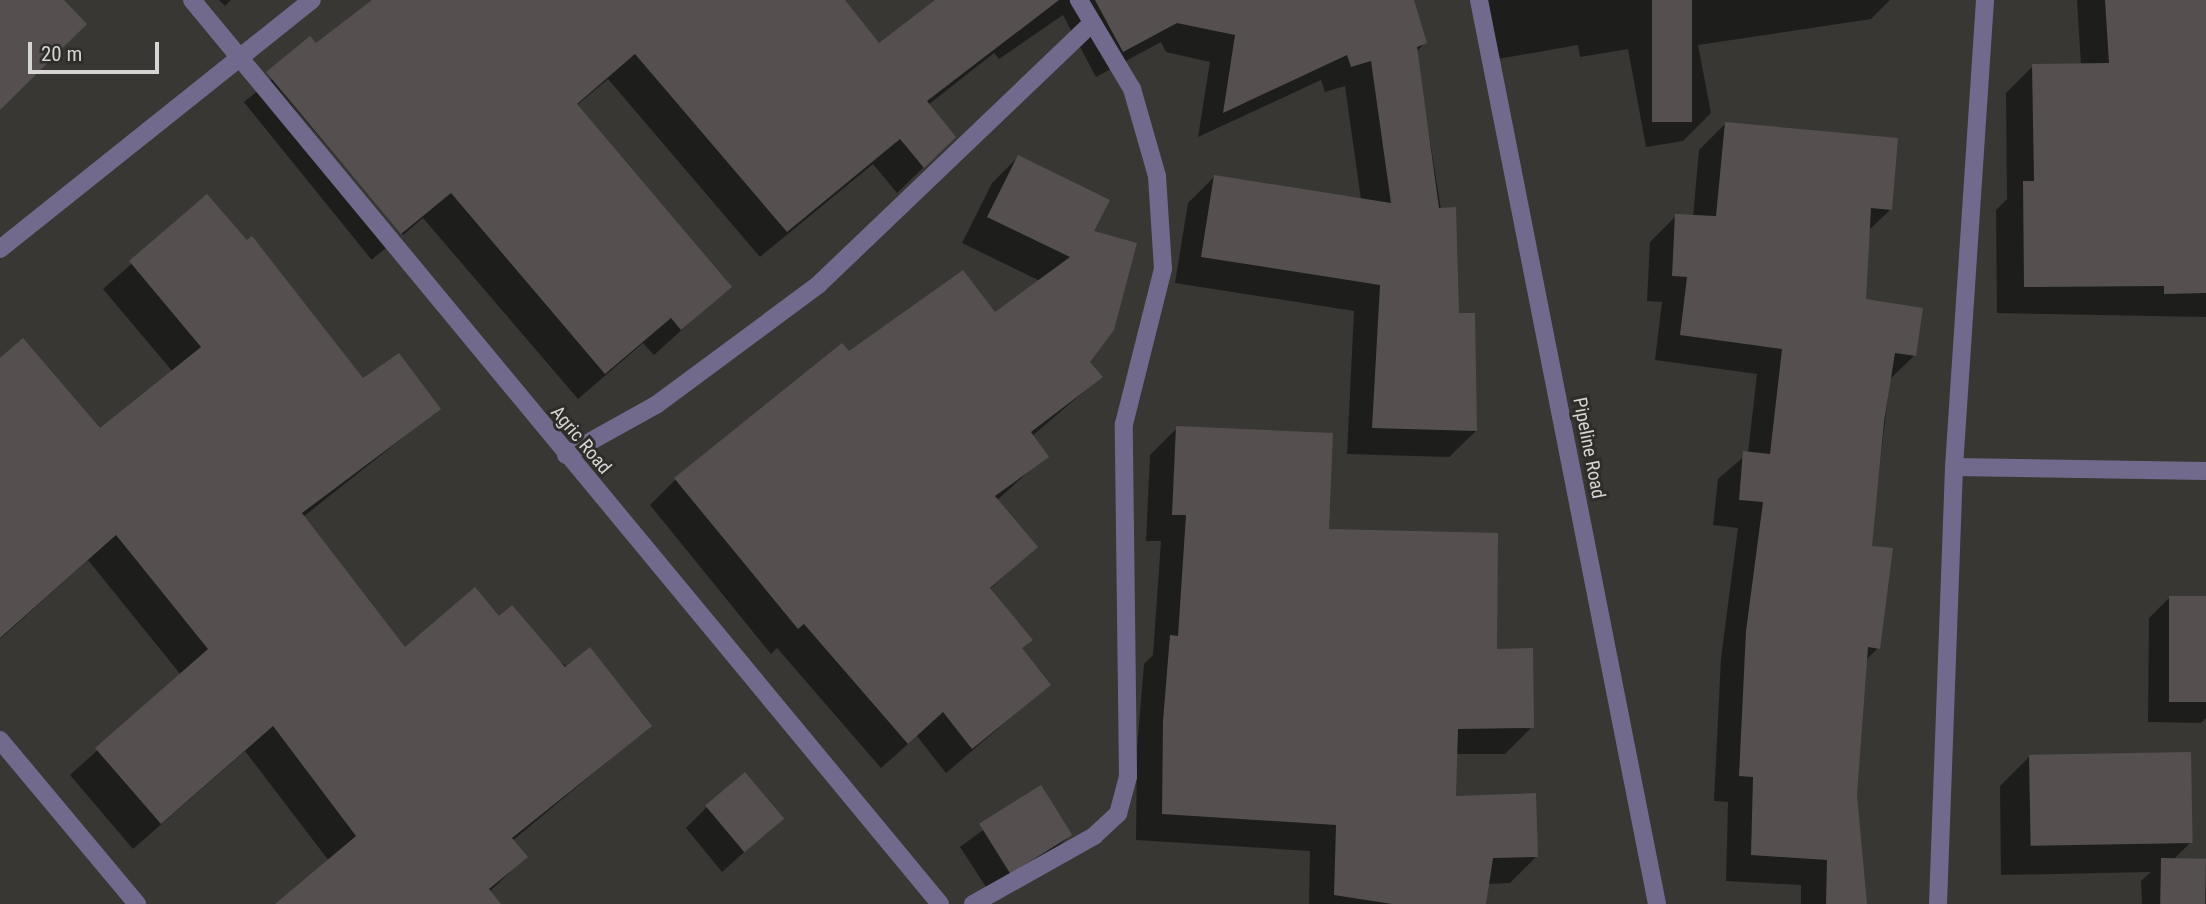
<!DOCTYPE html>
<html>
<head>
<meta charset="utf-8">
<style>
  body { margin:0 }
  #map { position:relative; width:2206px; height:904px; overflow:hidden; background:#383733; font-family:"Roboto Condensed",sans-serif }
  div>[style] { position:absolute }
  .shadow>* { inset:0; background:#0007; transform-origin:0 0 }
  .building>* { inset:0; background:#55504f; transform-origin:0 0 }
  .minor>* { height:18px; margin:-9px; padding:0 9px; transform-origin:9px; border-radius:9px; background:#726a8c }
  span { translate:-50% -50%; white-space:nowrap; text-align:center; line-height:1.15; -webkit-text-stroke:6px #2e2d29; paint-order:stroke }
  .street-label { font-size:19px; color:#d6d5d3 }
  .scale { position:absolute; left:28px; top:42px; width:131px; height:32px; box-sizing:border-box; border:4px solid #d6d5d3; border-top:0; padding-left:9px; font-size:21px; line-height:24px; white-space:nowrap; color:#d6d5d3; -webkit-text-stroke:5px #2e2d29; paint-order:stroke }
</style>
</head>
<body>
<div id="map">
  <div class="shadow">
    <div style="clip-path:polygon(219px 0,231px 0,225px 6px)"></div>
    <div style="clip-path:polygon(375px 0,842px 0,879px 45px,940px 0,1412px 0,1425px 43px,1416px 52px,1476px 431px,1449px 457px,1347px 454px,1354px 311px,1175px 283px,1188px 203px,1214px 177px,1361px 200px,1345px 86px,1325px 92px,1321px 80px,1198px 137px,1210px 62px,1166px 52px,1161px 42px,1096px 77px,1063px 15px,999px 59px,994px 53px,928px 105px,928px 163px,897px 193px,873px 164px,760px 257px,608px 79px,576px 106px,729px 287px,654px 355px,643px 343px,578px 399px,423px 218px,403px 235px,271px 80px)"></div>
    <div style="clip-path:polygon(1487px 0,1890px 0,1871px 19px,1698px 45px,1711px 113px,1683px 141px,1646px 147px,1628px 49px,1580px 57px,1578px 45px,1498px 59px)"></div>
    <div style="clip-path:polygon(2077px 0,2206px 0,2206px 317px,1997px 313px,1996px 210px,2007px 199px,2006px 93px,2033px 66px,2081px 65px)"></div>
    <div style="left:271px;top:80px;width:203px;height:35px;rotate:51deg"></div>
    <div style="clip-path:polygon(1725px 124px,1890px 210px,1868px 231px,1864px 301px,1915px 355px,1890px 379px,1870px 547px,1878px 648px,1865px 661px,1855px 795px,1865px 904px,1801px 904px,1801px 885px,1726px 881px,1728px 802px,1714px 801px,1721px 658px,1738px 528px,1713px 525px,1718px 479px,1748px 453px,1757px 374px,1655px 360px,1662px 302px,1647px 301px,1650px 242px,1676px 216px,1693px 217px,1699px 150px)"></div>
    <div style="clip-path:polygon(1018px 157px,1092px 232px,1088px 362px,1101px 377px,1032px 436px,1046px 456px,997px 500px,1035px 547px,989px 590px,1021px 649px,1049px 685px,946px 773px,917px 736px,881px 768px,777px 648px,771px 654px,650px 505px,676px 479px,849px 353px,994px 315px,1040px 281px,962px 243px,992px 183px)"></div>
    <div style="clip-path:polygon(207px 197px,363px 381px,439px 409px,303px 517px,405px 650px,499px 618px,650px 726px,512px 841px,526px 857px,489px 892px,499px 904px,278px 904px,329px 861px,245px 751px,133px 849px,70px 775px,181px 675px,88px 560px,0 639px,0 361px,100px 430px,173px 372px,103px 289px)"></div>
    <div style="clip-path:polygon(1177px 428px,1495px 651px,1532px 727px,1505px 754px,1456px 754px,1454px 798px,1537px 856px,1510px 883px,1488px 884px,1484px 904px,1309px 904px,1310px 851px,1136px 840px,1137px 749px,1144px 664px,1153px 655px,1161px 541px,1146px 541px,1150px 455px)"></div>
    <div style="clip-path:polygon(2170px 597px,2206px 598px,2206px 718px,2201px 723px,2148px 722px,2149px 618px)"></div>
    <div style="clip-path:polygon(2029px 757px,2191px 842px,2173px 860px,2206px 861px,2206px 904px,2142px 904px,2141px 881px,2151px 872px,2001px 875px,2000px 786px)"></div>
    <div style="clip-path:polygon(1040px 788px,1070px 835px,1049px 856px,988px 890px,960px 847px)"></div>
    <div style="clip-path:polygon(707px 807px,781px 819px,722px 872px,686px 828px)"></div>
  </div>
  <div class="building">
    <div style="clip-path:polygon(0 0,64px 0,87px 24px,0 110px)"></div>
    <div style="clip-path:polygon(372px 0,845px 0,879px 43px,935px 0,1059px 0,927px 101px,956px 137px,924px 168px,900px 139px,787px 232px,635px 54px,577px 104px,732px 287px,681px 330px,671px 318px,605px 374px,451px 193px,401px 234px,266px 72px,310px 36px,316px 43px)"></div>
    <div style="clip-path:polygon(1095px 0,1414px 0,1427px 43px,1417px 47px,1439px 208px,1456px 207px,1459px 313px,1475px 313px,1477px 431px,1372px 428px,1380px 285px,1201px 257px,1214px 175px,1391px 203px,1371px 61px,1351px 67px,1347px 55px,1223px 113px,1235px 35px,1177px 23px,1123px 52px)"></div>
    <div style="left:1652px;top:0;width:40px;height:122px"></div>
    <div style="clip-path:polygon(2105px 0,2206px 0,2206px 293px,2164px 294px,2164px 286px,2024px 287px,2023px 181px,2034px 181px,2032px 64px,2109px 63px)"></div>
    <div style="clip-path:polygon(1725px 122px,1898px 138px,1892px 210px,1871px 208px,1866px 299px,1923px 308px,1916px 356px,1895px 353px,1884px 422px,1872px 546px,1893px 548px,1880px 649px,1868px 647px,1857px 795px,1867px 904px,1826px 904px,1827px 860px,1751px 855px,1753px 777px,1739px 776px,1746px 631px,1763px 502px,1739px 500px,1743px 451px,1770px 454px,1782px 349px,1680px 335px,1687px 277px,1672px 276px,1675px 214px,1716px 216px)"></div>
    <div style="clip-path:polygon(1018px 155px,1110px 200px,1094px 231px,1137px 243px,1114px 330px,1090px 362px,1103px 377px,1031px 432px,1049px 457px,995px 496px,1038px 547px,990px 588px,1033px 640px,1022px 648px,1051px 685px,972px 749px,943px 712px,908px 744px,804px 624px,798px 629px,674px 478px,842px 343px,849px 351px,963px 270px,995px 312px,1070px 257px,987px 217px)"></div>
    <div style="clip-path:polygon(207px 194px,247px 240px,252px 236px,363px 378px,399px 353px,441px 409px,302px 513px,405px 647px,475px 587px,499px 616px,512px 605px,565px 667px,590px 647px,652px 726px,512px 838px,528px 857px,489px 889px,501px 904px,275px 904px,356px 836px,273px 726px,161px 824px,95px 748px,208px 649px,116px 535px,0 638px,0 358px,23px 338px,100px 428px,201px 347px,129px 261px)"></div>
    <div style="clip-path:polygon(1176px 426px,1333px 433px,1329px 529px,1498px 533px,1497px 649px,1533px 648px,1534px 728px,1458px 729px,1456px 796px,1536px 793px,1538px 857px,1493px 858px,1486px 904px,1392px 904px,1334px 895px,1336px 825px,1162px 814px,1163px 721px,1170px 635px,1178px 636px,1186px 515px,1172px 515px)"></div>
    <div style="left:2169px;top:596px;width:37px;height:106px"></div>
    <div style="left:2191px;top:752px;width:91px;height:162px;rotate:89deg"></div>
    <div style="left:745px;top:772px;width:61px;height:52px;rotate:50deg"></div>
    <div style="left:1041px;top:785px;width:59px;height:73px;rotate:58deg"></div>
    <div style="left:2161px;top:858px;width:45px;height:46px;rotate:1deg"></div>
  </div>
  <div class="minor">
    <div style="left:192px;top:0;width:1173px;rotate:50.39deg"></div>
    <div style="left:1479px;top:0;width:921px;rotate:78.86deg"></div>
    <div style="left:0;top:249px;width:399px;rotate:-38.6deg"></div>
    <div style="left:566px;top:455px;width:103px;rotate:-29.1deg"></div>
    <div style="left:656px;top:405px;width:202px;rotate:-36.5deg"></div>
    <div style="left:818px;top:285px;width:378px;rotate:-43.7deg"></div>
    <div style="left:1954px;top:467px;width:252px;rotate:0.9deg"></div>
    <div style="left:0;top:740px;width:214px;rotate:50.1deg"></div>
    <div style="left:973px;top:904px;width:139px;rotate:-29.3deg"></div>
    <div style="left:1094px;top:836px;width:33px;rotate:-43deg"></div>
    <div style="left:1118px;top:814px;width:39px;rotate:-75deg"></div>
    <div style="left:1128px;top:776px;width:352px;rotate:-90.7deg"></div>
    <div style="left:1124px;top:424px;width:160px;rotate:-75.9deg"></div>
    <div style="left:1163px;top:269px;width:93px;rotate:-93.7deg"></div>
    <div style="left:1157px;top:176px;width:91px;rotate:-106deg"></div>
    <div style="left:1132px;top:89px;width:104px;rotate:-120.8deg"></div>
    <div style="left:1938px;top:904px;width:437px;rotate:-87.9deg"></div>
    <div style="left:1954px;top:467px;width:468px;rotate:-86.2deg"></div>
  </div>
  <div class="street-label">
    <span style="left:581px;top:440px;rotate:50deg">Agric Road</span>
    <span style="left:1589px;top:448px;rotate:79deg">Pipeline Road</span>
  </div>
  <div class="scale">20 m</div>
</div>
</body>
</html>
